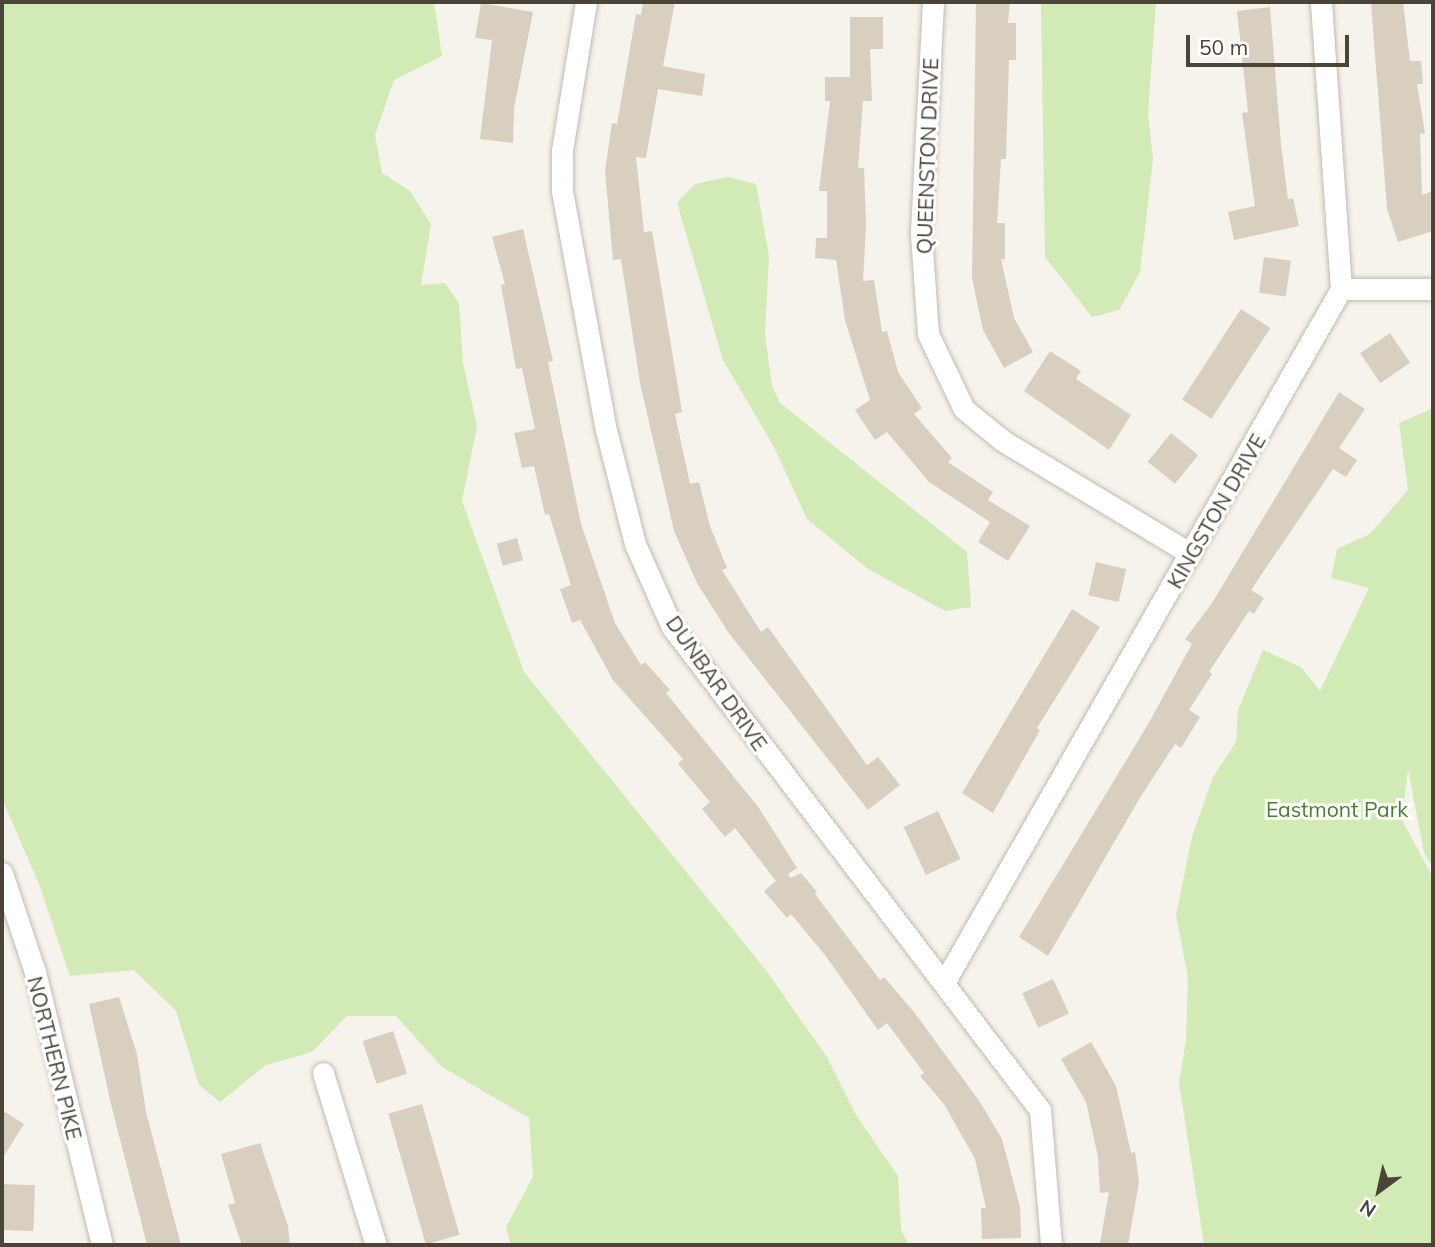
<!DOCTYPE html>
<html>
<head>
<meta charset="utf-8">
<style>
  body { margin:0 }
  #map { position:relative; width:1435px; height:1247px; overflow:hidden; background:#f6f3ec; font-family:Mulish,sans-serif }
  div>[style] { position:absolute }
  .green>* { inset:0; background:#d2eab5 }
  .building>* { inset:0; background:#d8cfc1; transform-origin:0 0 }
  .roads { filter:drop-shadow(0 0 2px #c2bbae) drop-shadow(0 0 2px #c2bbae) }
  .minor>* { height:21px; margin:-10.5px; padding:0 10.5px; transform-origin:10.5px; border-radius:10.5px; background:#fff }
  span { translate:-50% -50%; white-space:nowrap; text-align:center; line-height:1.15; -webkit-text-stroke:6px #fff; paint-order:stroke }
  .street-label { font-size:21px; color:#4b4439 }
  .park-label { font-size:21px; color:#4a7f2a }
  .frame { position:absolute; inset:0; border:4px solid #4b4439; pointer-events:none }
  .north { position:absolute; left:1344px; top:1156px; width:70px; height:70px; -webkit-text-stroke:5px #fff; paint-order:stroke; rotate:213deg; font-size:19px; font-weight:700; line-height:28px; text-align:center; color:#4b4439 }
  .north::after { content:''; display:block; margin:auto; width:24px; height:32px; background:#4b4439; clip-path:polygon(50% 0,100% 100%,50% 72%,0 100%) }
  .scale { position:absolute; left:1186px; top:35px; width:163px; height:32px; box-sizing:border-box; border:4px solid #4b4439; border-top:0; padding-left:9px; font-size:21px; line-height:24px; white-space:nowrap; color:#4b4439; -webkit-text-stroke:5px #fff; paint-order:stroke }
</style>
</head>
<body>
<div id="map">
  <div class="green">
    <div style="clip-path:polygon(2px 2px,434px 2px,442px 56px,394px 80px,375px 135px,382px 173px,410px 191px,431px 224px,421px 285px,445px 283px,459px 303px,463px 363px,477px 426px,462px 501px,524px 672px,765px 969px,827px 1057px,856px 1115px,898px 1176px,901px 1230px,909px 1245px,511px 1245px,506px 1227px,533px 1177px,529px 1118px,442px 1067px,396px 1016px,347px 1016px,312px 1052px,266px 1065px,220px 1102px,199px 1085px,176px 1011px,134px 970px,70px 976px,39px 884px,2px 799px)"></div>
    <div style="clip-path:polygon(1041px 2px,1156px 2px,1148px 113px,1153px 159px,1140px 272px,1119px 310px,1092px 317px,1045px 257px)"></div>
    <div style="clip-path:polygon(728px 177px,756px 184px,769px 256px,765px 335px,772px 385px,780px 403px,967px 552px,971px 607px,945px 611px,868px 569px,807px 519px,774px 447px,723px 360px,677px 203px,695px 184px)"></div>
    <div style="clip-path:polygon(1433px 408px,1433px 867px,1424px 853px,1408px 769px,1402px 820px,1433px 878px,1433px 1245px,1204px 1245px,1179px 1083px,1186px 1040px,1188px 978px,1176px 915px,1192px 837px,1213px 777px,1236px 742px,1238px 710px,1263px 650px,1301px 667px,1320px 691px,1369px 588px,1331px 578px,1337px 549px,1370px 534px,1408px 490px,1399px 423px)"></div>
  </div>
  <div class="building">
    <div style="clip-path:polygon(643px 2px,675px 2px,663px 66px,705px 74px,702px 96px,658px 89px,646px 158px,636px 157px,644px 232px,652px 231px,682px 412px,675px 414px,690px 484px,699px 482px,710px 526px,727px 568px,722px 570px,761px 632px,768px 627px,867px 765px,878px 757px,900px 785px,868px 810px,728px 632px,697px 583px,674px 531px,640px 383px,621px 259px,613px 260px,605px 171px,612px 123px,617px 124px,636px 14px,641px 15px)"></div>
    <div style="clip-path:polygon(976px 2px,1010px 2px,1008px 23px,1016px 23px,1016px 60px,1009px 60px,1006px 159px,1001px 159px,997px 223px,1005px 223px,1005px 259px,1001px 259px,1014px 318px,1033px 352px,1004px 368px,983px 330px,972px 278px)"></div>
    <div style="clip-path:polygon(1403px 2px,1410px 61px,1421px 61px,1423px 84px,1417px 84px,1425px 133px,1420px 134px,1422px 195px,1433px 191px,1433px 231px,1398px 242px,1387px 209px,1371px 3px)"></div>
    <div style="clip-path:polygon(481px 3px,533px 12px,514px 108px,513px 143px,480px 139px,492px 40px,475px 38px)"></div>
    <div style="clip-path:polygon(1270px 7px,1281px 145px,1288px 199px,1293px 198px,1299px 226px,1234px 240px,1228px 212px,1255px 206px,1242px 113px,1248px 112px,1237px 11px)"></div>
    <div style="clip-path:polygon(850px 17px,883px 17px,883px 49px,870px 49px,872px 101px,863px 101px,858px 168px,864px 168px,866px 225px,863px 281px,874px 280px,882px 332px,887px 331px,898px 372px,922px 408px,914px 414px,952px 458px,948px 462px,993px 492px,988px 500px,1030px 526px,1008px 561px,978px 542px,990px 522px,929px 482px,887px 432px,875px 440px,855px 410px,870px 400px,845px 320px,836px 260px,815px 258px,816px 238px,827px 238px,827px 191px,819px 191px,830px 101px,825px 101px,825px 77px,850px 77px)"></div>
    <div style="clip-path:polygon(523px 229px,553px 361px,548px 362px,581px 524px,615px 623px,641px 665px,645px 662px,670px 690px,666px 693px,759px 808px,797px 868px,788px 874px,790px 878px,801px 873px,817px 892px,815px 894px,880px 980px,884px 977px,914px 1012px,980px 1102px,1002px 1139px,1020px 1207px,1021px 1238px,982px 1239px,981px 1208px,986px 1208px,975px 1159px,944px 1104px,920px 1076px,924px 1073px,887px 1023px,878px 1030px,825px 955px,791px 914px,787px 918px,764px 891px,776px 881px,735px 828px,725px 837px,702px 809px,710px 802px,678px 764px,683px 759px,613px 680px,580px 620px,572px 623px,560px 589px,571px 585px,549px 514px,545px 515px,534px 466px,522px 468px,514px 433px,535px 429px,522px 368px,516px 369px,501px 285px,505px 284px,492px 237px)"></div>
    <div style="left:1264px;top:257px;width:27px;height:36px;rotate:8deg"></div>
    <div style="left:1241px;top:309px;width:35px;height:108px;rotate:33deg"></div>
    <div style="left:1390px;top:333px;width:36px;height:36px;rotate:56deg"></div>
    <div style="clip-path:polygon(1050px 351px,1081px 371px,1076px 379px,1131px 415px,1109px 450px,1024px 391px)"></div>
    <div style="clip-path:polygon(1339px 392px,1365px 409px,1339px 448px,1357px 460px,1346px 477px,1333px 469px,1251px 590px,1264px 598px,1254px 614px,1249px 611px,1209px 672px,1212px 674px,1189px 710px,1200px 717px,1181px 748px,1175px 744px,1141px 796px,1048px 956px,1019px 937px,1147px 726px,1192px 644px,1185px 639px,1212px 603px)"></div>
    <div style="left:1171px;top:433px;width:35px;height:37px;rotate:39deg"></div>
    <div style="left:517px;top:538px;width:23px;height:21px;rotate:75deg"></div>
    <div style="left:1096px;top:562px;width:31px;height:34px;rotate:13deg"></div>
    <div style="clip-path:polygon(1072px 609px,1100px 627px,1037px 728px,1040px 730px,993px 813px,962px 793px)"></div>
    <div style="left:938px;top:811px;width:53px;height:38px;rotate:65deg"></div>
    <div style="left:1053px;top:979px;width:38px;height:34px;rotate:65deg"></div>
    <div style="clip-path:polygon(119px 997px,137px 1054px,146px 1112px,181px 1245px,147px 1245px,111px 1104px,89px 1004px)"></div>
    <div style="left:393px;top:1031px;width:45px;height:32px;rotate:72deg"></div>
    <div style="clip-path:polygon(1091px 1042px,1116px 1086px,1131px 1153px,1135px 1152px,1139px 1182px,1128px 1245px,1100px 1243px,1109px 1192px,1100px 1193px,1098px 1157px,1086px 1102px,1061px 1059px)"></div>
    <div style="left:422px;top:1104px;width:136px;height:35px;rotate:74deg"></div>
    <div style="clip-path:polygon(2px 1110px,24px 1124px,2px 1159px)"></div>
    <div style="clip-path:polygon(260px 1143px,288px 1226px,290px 1245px,242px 1245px,228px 1205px,235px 1203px,221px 1154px)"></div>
    <div style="left:2px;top:1184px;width:33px;height:46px;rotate:2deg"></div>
  </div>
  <div class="roads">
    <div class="minor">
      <div style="left:586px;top:2px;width:150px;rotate:99.2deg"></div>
      <div style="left:562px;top:150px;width:41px;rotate:90deg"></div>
      <div style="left:562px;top:191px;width:243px;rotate:79.6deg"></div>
      <div style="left:606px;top:430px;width:118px;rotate:75.7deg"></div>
      <div style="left:635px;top:544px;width:91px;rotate:66deg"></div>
      <div style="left:672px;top:627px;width:607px;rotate:52.7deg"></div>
      <div style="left:1040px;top:1110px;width:135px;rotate:85.3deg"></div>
      <div style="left:933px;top:2px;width:232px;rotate:93deg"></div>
      <div style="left:921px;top:234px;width:100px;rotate:86deg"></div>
      <div style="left:928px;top:334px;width:83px;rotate:64.4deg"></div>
      <div style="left:964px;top:409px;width:50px;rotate:39.4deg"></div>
      <div style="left:1003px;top:441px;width:219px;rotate:31deg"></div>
      <div style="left:1341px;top:289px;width:92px"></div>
      <div style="left:2px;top:873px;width:104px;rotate:71.6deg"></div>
      <div style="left:35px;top:972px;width:281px;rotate:76.2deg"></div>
      <div style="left:945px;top:981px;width:797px;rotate:-60.22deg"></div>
      <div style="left:1341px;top:289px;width:288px;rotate:-94deg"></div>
      <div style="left:323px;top:1073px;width:180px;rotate:72.9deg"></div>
    </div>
  </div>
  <div class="street-label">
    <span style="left:927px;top:156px;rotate:-88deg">QUEENSTON DRIVE</span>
    <span style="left:1216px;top:511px;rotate:-60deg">KINGSTON DRIVE</span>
    <span style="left:717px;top:683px;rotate:55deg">DUNBAR DRIVE</span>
    <span style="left:55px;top:1058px;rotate:76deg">NORTHERN PIKE</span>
  </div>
  <div class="park-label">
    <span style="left:1337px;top:809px">Eastmont Park</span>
  </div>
  <div class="frame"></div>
  <div class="north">N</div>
  <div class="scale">50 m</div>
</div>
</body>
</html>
